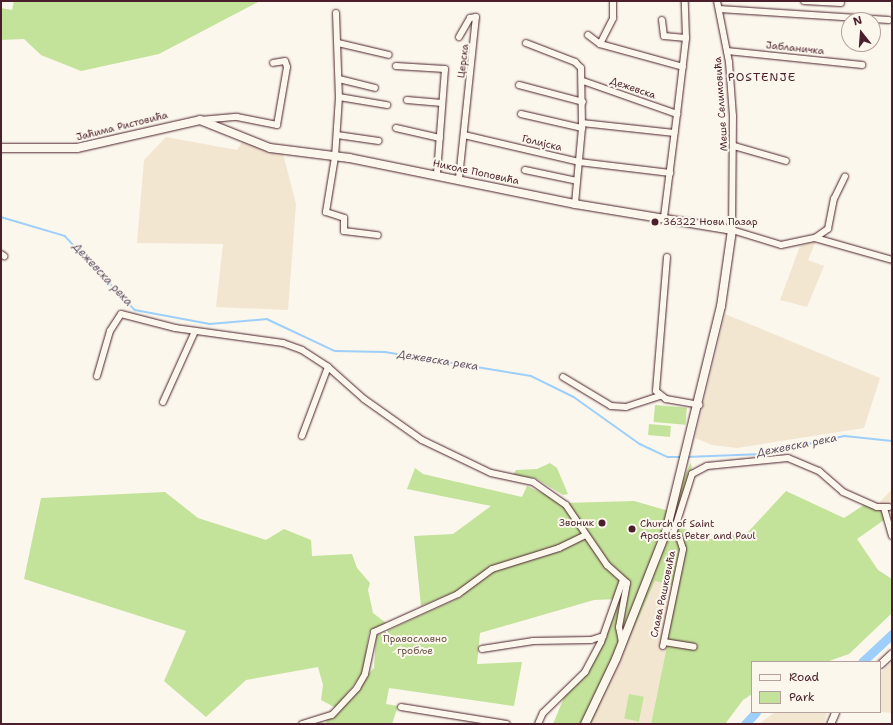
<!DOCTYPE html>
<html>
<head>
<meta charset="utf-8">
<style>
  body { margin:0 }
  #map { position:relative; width:893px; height:725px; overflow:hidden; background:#fbf7ec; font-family:"Shantell Sans",sans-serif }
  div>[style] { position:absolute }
  .built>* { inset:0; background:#f3e6d1 }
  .green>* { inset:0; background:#c3e29a; transform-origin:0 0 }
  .stream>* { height:1.5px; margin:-0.75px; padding:0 0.75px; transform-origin:0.75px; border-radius:0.75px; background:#9dcffa }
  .river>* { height:9px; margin:-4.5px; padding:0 4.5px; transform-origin:4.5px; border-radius:4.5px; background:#9dcffa }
  .roads { filter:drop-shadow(0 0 1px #4a1f2b) drop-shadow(0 0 1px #4a1f2b) }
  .minor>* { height:6px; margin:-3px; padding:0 3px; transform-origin:3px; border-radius:3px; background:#fbf7ec }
  .tertiary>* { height:7px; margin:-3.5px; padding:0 3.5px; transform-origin:3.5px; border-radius:3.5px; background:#fbf7ec }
  .secondary>* { height:8px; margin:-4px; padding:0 4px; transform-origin:4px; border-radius:4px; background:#fbf7ec }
  .dots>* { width:11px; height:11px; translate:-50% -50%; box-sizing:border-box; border:2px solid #fbf7ec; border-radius:50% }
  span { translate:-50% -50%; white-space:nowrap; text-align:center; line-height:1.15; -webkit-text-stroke:4px #fbf7ec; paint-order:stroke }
  .street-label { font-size:10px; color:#4a1f2b }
  .poi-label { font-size:10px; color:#4a1f2b }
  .left { translate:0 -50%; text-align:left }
  .right { translate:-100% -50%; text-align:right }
  .park-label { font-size:10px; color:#685047 }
  .water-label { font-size:11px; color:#635469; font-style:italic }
  .quarter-label { font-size:12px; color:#4a1f2b; letter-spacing:1px }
  .frame { position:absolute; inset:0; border:2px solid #4a1f2b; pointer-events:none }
  .legend { position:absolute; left:751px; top:661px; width:130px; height:52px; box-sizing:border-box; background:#fbf7ec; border:1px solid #b4a19f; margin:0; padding:5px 7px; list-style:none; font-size:12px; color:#4a1f2b }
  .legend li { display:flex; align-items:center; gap:8px; height:20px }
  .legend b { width:20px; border:1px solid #b4a19f }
  .north { position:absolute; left:841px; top:12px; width:40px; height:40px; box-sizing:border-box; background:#fbf7ec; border:1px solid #b4a19f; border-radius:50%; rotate:343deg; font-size:11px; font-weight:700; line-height:16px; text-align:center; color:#4a1f2b }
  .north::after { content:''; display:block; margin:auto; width:14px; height:18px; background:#4a1f2b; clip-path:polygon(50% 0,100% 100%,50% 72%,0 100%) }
</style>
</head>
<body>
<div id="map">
  <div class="built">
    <div style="clip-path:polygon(166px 137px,237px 150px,244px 139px,282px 150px,296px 204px,288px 310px,216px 307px,223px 244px,137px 243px,144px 160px)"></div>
    <div style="clip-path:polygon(816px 241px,808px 260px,824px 266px,807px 307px,780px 300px,800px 246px)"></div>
    <div style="clip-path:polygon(725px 314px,880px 378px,864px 428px,737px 448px,712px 445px,695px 438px)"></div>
    <div style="clip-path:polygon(892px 489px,892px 513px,879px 503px)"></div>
    <div style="clip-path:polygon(655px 581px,674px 586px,661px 645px,667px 646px,651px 724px,591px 724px)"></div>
    <div style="clip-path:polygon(892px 662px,892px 713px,880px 712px,880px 673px)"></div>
    <div style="clip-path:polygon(775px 712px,827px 712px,824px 724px,759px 724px)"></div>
  </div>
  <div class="green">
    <div style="clip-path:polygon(14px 1px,260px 1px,159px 54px,81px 71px,41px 55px,24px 39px,1px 40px,1px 8px,12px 10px)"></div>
    <div style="left:655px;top:405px;width:32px;height:17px;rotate:5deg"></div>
    <div style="left:649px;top:424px;width:22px;height:11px;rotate:5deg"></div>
    <div style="clip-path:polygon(691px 462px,692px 474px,675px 525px,710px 539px,748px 532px,786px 491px,844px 518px,864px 505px,883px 512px,884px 520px,857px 539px,878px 570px,892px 579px,892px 613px,849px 654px,826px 662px,752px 662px,752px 694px,743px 700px,725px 724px,651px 724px,667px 646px,661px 645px,674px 586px,655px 581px,591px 724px,553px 724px,565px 695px,583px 676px,618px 599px,594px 600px,480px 633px,477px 664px,522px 662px,514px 706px,389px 688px,386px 704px,398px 706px,392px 724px,326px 724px,327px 717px,374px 668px,376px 636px,463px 596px,462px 589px,421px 606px,414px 536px,453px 534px,491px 506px,407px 489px,415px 468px,423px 474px,522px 497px,527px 486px,564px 503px,634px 501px,669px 511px)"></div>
    <div style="clip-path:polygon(550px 463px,557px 468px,568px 494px,563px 495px,535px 478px,513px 475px,516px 470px,537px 469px)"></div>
    <div style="clip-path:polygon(165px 492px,198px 518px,266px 540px,284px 529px,311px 540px,312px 556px,352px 554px,357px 568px,370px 583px,368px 590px,373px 613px,386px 623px,369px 632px,363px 673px,336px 708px,321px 700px,323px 685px,318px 667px,246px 680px,206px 717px,164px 681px,186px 631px,24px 579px,41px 498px)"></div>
    <div style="left:629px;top:694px;width:15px;height:25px;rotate:11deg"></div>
  </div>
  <div class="stream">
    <div style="left:1px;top:217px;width:67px;rotate:16.5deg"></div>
    <div style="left:65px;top:236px;width:102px;rotate:46.6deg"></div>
    <div style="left:135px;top:310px;width:76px;rotate:10.6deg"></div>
    <div style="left:210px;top:324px;width:57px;rotate:-5deg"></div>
    <div style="left:267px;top:319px;width:75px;rotate:25.2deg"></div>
    <div style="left:335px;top:351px;width:50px;rotate:1.1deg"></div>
    <div style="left:385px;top:352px;width:148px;rotate:9.3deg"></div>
    <div style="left:531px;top:376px;width:48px;rotate:26deg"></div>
    <div style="left:574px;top:397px;width:81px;rotate:35.5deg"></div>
    <div style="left:640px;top:444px;width:31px;rotate:25deg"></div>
    <div style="left:668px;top:457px;width:13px"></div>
    <div style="left:686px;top:457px;width:77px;rotate:-2.2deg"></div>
    <div style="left:763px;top:454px;width:84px;rotate:-12.4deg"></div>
    <div style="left:845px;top:436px;width:47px;rotate:6.1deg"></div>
  </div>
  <div class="river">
    <div style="left:862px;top:662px;width:41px;rotate:-43deg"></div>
    <div style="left:745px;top:724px;width:16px;rotate:-47deg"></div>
  </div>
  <div class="roads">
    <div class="minor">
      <div style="left:717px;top:1px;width:62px;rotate:78.9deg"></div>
      <div style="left:729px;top:62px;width:54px;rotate:85.8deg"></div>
      <div style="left:733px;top:116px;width:114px;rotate:90.5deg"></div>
      <div style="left:732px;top:230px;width:51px;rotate:17deg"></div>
      <div style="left:781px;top:245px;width:35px;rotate:-12deg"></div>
      <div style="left:815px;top:238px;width:16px;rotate:-35deg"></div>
      <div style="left:828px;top:229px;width:31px;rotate:-79deg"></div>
      <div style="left:834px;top:199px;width:25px;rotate:-64deg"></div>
      <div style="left:804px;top:1px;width:37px;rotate:3deg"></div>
      <div style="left:719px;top:9px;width:170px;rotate:3.7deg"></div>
      <div style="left:336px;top:13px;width:84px;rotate:88deg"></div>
      <div style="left:339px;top:97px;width:60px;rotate:93.8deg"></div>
      <div style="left:335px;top:157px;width:56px;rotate:99.3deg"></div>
      <div style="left:326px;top:212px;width:19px;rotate:18deg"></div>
      <div style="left:344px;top:218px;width:13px;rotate:90deg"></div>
      <div style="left:344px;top:231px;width:34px;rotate:7deg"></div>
      <div style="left:662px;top:20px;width:16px;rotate:83deg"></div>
      <div style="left:664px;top:36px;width:22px;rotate:5deg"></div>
      <div style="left:588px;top:35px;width:15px;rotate:37deg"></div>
      <div style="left:600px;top:44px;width:86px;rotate:15.5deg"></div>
      <div style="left:338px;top:43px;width:52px;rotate:13.2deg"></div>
      <div style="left:526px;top:43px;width:53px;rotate:21.2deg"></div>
      <div style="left:575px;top:62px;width:8px;rotate:45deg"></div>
      <div style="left:581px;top:68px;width:60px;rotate:89deg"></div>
      <div style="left:582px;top:128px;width:76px;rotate:95.3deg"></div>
      <div style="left:600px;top:44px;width:29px;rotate:-63deg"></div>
      <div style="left:613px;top:18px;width:17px;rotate:-90deg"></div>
      <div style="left:727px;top:51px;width:136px;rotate:5.9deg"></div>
      <div style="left:396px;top:66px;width:49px;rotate:3.5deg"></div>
      <div style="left:445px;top:69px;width:105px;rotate:94.4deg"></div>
      <div style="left:339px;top:79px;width:37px;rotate:14deg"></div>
      <div style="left:583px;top:81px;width:100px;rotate:19.3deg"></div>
      <div style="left:677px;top:114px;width:104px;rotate:97.2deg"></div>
      <div style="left:519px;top:85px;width:66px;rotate:14.9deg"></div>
      <div style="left:339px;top:97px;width:49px;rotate:9.5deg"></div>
      <div style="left:407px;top:100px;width:35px;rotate:5deg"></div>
      <div style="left:521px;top:114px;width:63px;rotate:12.9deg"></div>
      <div style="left:677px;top:114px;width:77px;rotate:-83.2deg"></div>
      <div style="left:686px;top:38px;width:37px;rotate:-92deg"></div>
      <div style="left:200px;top:120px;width:37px;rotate:-5deg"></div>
      <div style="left:237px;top:117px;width:41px;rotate:11.3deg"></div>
      <div style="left:277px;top:125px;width:59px;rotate:-80.2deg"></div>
      <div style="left:287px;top:67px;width:6px;rotate:-108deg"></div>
      <div style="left:285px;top:61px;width:12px;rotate:171deg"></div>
      <div style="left:582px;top:123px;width:93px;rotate:6.2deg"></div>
      <div style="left:396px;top:128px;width:45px;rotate:12.8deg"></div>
      <div style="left:337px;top:135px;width:42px;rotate:8.1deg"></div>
      <div style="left:464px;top:135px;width:118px;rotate:13.2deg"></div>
      <div style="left:579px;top:162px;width:92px;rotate:6.9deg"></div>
      <div style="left:734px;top:146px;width:54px;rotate:16.1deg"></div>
      <div style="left:525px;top:170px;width:53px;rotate:11.9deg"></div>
      <div style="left:459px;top:178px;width:162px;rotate:-84deg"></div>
      <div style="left:476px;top:17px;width:6px;rotate:171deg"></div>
      <div style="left:470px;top:18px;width:22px;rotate:120deg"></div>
      <div style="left:815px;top:238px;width:80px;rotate:15.9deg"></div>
      <div style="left:1px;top:254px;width:4px;rotate:34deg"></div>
      <div style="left:667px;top:257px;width:134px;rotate:94.7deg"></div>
      <div style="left:656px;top:391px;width:13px;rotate:39deg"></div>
      <div style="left:666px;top:399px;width:34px;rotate:10deg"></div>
      <div style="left:97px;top:376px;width:47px;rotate:-73.9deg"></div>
      <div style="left:110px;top:331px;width:20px;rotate:-57deg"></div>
      <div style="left:121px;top:314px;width:56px;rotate:14.5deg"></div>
      <div style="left:175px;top:328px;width:109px;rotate:7.9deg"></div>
      <div style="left:283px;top:343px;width:20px;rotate:20deg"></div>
      <div style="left:302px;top:350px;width:31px;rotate:33deg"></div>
      <div style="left:328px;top:367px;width:48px;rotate:41.6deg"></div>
      <div style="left:364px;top:399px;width:71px;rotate:35.3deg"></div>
      <div style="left:422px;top:440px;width:76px;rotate:25.6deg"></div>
      <div style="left:491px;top:473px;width:43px;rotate:12.1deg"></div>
      <div style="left:533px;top:482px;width:40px;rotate:34.9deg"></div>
      <div style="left:566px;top:505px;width:73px;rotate:55.7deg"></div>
      <div style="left:607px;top:565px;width:27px;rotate:42deg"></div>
      <div style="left:627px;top:583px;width:45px;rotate:100.3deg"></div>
      <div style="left:619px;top:627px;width:16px;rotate:79deg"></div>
      <div style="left:563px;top:377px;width:56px;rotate:31.1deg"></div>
      <div style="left:611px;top:406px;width:15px;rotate:4deg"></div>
      <div style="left:626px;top:407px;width:35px;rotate:-18deg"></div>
      <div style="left:163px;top:402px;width:78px;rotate:-65.7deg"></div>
      <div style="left:302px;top:436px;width:74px;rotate:-69.4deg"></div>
      <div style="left:884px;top:508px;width:29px;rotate:74deg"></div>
      <div style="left:673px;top:534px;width:63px;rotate:-72.4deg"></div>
      <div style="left:692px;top:474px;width:17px;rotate:-28deg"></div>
      <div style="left:707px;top:466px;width:81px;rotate:-5.6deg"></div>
      <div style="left:788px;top:458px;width:34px;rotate:23deg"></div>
      <div style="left:819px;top:471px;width:32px;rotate:41deg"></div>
      <div style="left:843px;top:492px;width:37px;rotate:24deg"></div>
      <div style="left:877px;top:507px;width:12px"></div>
      <div style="left:664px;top:642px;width:30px;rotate:9deg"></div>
      <div style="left:663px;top:646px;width:99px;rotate:-78.3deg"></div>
      <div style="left:683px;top:549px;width:13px;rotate:-108deg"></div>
      <div style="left:679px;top:537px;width:10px;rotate:-156deg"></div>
      <div style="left:482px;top:649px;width:52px;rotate:-8.9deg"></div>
      <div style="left:533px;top:641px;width:58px;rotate:-1deg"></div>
      <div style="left:591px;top:640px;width:13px;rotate:-18deg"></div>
      <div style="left:401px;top:707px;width:107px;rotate:9.1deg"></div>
      <div style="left:302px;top:724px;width:31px;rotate:-17deg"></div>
      <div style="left:332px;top:715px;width:37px;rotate:-47deg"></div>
      <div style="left:357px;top:688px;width:16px;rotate:-60deg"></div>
      <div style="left:365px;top:674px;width:43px;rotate:-77.9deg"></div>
      <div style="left:374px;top:632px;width:92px;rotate:-24.3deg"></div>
      <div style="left:458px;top:594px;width:42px;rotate:-36.3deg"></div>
      <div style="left:492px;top:569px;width:70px;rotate:-17.4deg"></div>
      <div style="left:559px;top:548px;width:30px;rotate:-26deg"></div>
      <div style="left:538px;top:724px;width:12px;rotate:-66deg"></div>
      <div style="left:543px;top:713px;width:59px;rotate:-44.3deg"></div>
      <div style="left:585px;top:672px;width:34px;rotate:-62deg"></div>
      <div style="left:601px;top:642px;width:66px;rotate:-70.5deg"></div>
    </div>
    <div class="tertiary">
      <div style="left:880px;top:664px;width:16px;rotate:-43deg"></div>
      <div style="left:830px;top:724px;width:13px;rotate:-67deg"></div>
    </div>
    <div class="secondary">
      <div style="left:1px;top:148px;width:76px"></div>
      <div style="left:77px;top:148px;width:126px;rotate:-12.8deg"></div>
      <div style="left:200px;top:120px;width:75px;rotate:21.8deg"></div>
      <div style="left:270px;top:148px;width:80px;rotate:7.2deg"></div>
      <div style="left:349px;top:158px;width:231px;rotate:11.5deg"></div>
      <div style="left:575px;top:204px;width:159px;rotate:9.4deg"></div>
      <div style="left:732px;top:230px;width:77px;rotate:98.2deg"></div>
      <div style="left:721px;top:306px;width:233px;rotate:103.7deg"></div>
      <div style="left:666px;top:532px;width:136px;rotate:111.5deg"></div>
      <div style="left:616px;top:659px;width:72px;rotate:115.5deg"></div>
    </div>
  </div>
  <div class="dots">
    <div style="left:655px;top:222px;background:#4a1f2b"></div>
    <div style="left:602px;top:523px;background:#4a1f2b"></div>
    <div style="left:632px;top:529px;background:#4a1f2b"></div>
  </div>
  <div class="street-label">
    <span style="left:795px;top:48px;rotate:6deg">Јабланичка</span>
    <span style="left:463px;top:61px;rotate:-83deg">Церска</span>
    <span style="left:633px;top:88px;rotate:19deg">Дежевска</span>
    <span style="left:721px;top:104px;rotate:-94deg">Меше Селимовића</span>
    <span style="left:122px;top:126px;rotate:-14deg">Јаћима Ристовића</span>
    <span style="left:542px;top:143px;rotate:13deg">Голијска</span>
    <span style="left:476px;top:172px;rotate:12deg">Николе Поповића</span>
    <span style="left:663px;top:594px;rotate:-78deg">Слава Рашковића</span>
  </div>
  <div class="poi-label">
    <span class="left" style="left:663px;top:222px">36322 Нови Пазар</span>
    <span class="right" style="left:594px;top:523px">Звоник</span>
    <span class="left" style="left:640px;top:529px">Church of Saint<br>Apostles Peter and Paul</span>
  </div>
  <div class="park-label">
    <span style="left:415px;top:644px">Православно<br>гробље</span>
  </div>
  <div class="water-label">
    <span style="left:102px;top:275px;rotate:47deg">Дежевска река</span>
    <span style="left:438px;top:361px;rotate:9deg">Дежевска река</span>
    <span style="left:797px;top:446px;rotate:-11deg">Дежевска река</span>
  </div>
  <div class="quarter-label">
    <span style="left:762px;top:78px">POSTENJE</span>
  </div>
  <div class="frame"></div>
  <ul class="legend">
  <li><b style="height:5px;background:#fbf7ec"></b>Road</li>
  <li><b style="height:11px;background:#c3e29a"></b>Park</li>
  </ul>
  <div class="north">N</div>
</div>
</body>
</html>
